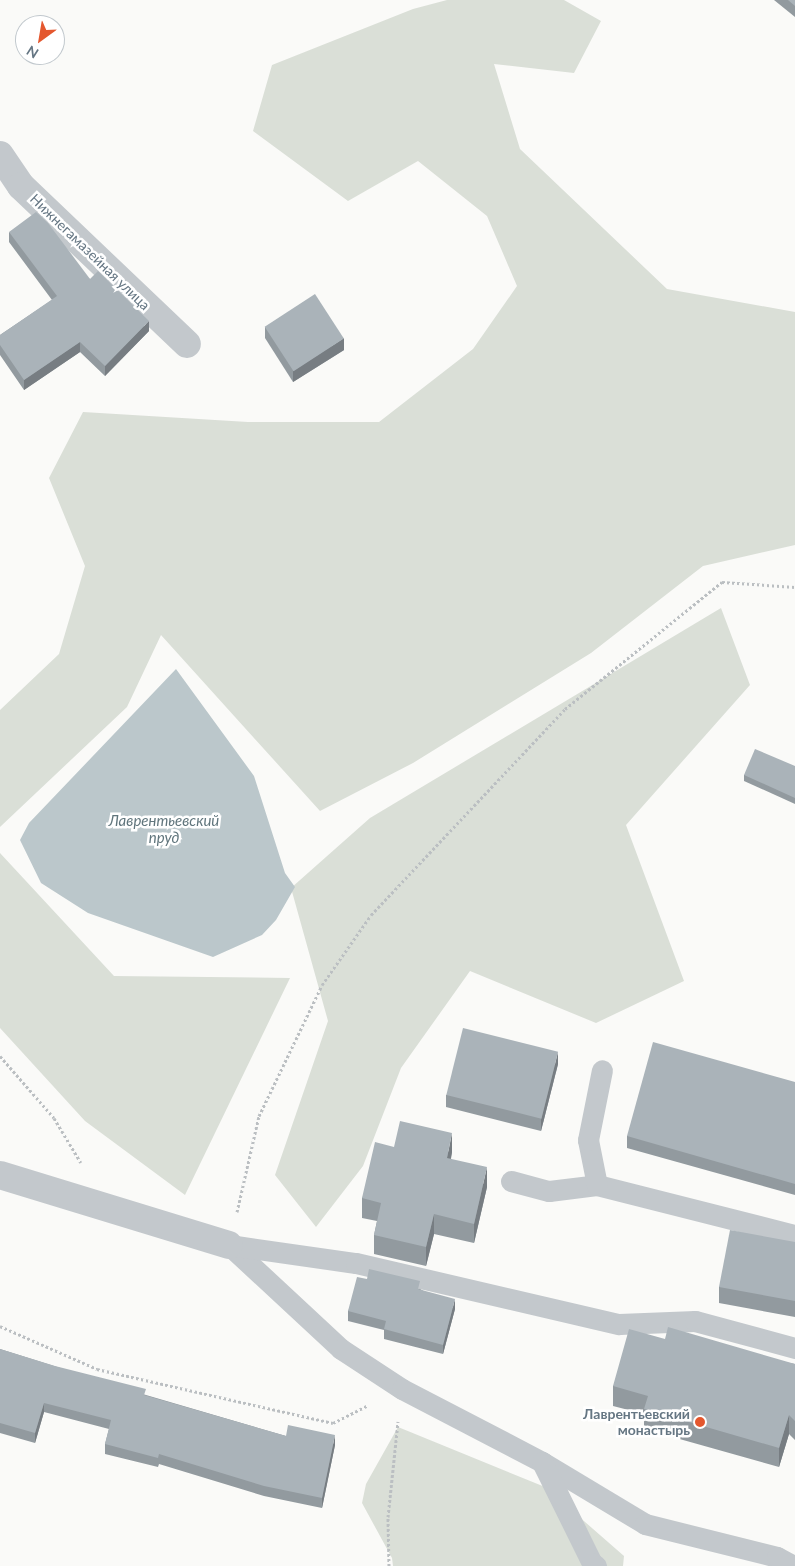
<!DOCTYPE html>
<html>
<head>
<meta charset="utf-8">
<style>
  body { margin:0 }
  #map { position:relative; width:795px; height:1566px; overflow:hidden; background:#fafaf8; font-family:Lato,sans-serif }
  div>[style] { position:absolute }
  .green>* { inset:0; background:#dadfd7 }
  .water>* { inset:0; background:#bbc7cb }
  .path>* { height:3px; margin-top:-1.5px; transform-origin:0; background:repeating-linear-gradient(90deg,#bbbfc2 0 2.5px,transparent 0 5px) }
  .service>* { height:21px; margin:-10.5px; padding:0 10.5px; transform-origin:10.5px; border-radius:10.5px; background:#c3c8cc }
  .minor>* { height:28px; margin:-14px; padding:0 14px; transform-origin:14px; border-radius:14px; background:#c3c8cc }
  .wall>* { inset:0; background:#929a9f }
  .shaded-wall>* { inset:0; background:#777d82 }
  .building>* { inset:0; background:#aab3b9; transform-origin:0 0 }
  .dots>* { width:14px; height:14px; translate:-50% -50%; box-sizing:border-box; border:2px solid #fff; border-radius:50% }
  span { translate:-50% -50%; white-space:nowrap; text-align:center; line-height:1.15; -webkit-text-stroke:5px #fff; paint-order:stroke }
  .street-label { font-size:14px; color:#657683 }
  .poi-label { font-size:14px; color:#657683; font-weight:700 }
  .right { translate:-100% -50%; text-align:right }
  .water-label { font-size:15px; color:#60757c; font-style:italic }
  .north { position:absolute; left:15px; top:15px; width:50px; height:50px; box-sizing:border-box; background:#fff; border:1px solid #c1c8cd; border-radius:50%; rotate:212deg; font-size:14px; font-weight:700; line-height:20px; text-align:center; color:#657683 }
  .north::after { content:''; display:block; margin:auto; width:18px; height:22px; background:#e4572e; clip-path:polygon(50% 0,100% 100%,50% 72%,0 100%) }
</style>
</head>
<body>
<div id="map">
  <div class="green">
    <div style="clip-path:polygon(447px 0,564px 0,601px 21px,574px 73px,494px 64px,520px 149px,667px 289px,795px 312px,795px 545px,703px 566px,591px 653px,413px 763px,320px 811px,161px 635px,127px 707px,0 827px,0 710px,59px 654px,85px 566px,49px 478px,83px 412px,248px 422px,379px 422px,473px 349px,517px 286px,487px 216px,418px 161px,348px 201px,253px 131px,272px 65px,413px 9px)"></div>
    <div style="clip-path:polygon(721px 608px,750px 685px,626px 825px,684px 981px,596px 1023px,470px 971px,401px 1068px,363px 1166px,316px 1227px,275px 1175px,328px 1021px,291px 888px,370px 818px)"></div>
    <div style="clip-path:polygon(0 853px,114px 976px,290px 978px,185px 1195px,85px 1121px,0 1028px)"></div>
    <div style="clip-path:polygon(398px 1427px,545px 1487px,624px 1556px,623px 1566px,393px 1566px,392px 1558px,362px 1503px,366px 1484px)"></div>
  </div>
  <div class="water">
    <div style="clip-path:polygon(176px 669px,254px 776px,285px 873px,295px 887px,276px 920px,262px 935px,213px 957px,88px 913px,41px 883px,20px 840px,29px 823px)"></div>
  </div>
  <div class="path">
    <div style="left:0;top:1056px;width:82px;rotate:48.9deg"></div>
    <div style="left:54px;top:1118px;width:52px;rotate:59deg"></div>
    <div style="left:237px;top:1212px;width:98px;rotate:-77.1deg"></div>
    <div style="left:259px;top:1116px;width:145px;rotate:-64.3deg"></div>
    <div style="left:322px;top:985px;width:85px;rotate:-55deg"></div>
    <div style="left:371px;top:915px;width:283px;rotate:-46.7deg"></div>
    <div style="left:565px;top:709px;width:202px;rotate:-39deg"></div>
    <div style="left:722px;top:582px;width:73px;rotate:3.9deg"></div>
    <div style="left:0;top:1326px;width:106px;rotate:23.9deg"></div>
    <div style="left:97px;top:1369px;width:242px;rotate:12.9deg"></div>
    <div style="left:333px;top:1423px;width:39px;rotate:-27deg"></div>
    <div style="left:389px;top:1566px;width:49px;rotate:-91.2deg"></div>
    <div style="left:388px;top:1517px;width:96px;rotate:-84deg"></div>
  </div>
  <div class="service">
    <div style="left:511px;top:1181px;width:39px;rotate:15deg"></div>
    <div style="left:549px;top:1191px;width:48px;rotate:-7.1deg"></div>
    <div style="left:597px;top:1185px;width:204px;rotate:14.2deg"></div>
    <div style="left:597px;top:1185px;width:46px;rotate:-101.3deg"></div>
    <div style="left:588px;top:1140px;width:71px;rotate:-78.7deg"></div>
    <div style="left:229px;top:1245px;width:153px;rotate:42.9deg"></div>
    <div style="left:341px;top:1349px;width:73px;rotate:33.3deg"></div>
    <div style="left:402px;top:1389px;width:158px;rotate:27.5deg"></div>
    <div style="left:542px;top:1462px;width:120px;rotate:31deg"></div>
    <div style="left:645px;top:1524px;width:136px;rotate:14deg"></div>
    <div style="left:777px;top:1557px;width:19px;rotate:28deg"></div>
    <div style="left:229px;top:1245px;width:128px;rotate:8.1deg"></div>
    <div style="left:356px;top:1263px;width:270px;rotate:13.1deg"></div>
    <div style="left:619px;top:1324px;width:76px;rotate:-2.3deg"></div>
    <div style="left:695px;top:1321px;width:104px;rotate:15.1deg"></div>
    <div style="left:542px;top:1462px;width:113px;rotate:63.7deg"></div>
    <div style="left:592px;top:1563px;width:5px;rotate:37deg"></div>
  </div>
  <div class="minor">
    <div style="left:0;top:155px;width:37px;rotate:56deg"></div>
    <div style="left:21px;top:186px;width:229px;rotate:43.6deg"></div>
    <div style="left:0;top:1175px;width:239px;rotate:17deg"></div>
  </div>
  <div class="wall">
    <div style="clip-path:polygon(774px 0,795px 0,795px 17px)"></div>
    <div style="clip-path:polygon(9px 232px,90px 279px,149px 331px,105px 376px,80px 352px,24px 390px,0 355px,0 335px,52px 300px,9px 242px)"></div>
    <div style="clip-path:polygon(265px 327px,344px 350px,293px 382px,265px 338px)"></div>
    <div style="clip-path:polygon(795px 766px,795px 804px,744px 781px,744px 775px)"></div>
    <div style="clip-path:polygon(558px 1064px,541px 1131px,446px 1107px,446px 1095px)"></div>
    <div style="clip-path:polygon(795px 1082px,795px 1195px,627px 1148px,627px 1136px)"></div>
    <div style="clip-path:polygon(394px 1147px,452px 1152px,451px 1159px,487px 1187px,474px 1243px,434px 1234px,426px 1266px,374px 1254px,374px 1235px,377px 1221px,362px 1218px,362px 1198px)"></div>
    <div style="clip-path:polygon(795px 1242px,795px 1317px,719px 1303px,719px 1287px)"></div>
    <div style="clip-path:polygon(367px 1279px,420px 1289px,455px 1309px,443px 1354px,384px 1339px,384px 1330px,348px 1321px,348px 1311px)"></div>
    <div style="clip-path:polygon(665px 1339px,795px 1364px,795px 1440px,789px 1434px,779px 1467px,644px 1429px,644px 1414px,613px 1406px,613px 1386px)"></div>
    <div style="clip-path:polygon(0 1349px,146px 1395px,286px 1436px,335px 1445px,322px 1508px,264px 1496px,159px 1464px,158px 1467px,105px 1454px,105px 1444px,109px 1429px,44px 1412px,35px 1443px,0 1433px)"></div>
  </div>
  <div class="shaded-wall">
    <div style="clip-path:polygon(149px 321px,149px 331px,105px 376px,105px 366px)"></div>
    <div style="clip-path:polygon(344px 338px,344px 350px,293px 382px,293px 371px)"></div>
    <div style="clip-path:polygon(80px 342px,80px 352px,24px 390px,24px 380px)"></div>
    <div style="clip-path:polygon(558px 1052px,558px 1064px,541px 1131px,541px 1120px)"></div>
    <div style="clip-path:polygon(452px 1133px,452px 1152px,447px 1177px,447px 1158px)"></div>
    <div style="clip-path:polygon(487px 1167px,487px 1187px,474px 1243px,474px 1224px)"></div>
    <div style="clip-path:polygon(434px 1214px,434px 1234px,426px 1266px,426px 1247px)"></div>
    <div style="clip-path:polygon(455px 1299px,455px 1309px,443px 1354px,443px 1345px)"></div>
    <div style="clip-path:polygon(44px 1403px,44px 1412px,35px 1443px,35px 1433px)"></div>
    <div style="clip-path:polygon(789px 1415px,789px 1434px,779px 1467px,779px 1448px)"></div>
    <div style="clip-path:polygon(335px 1435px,335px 1445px,322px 1508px,322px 1498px)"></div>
  </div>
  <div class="building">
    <div style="clip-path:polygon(788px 0,795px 0,795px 6px)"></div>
    <div style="clip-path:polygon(36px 212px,48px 223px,90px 279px,98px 271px,149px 321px,105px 366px,80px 342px,24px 380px,0 345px,0 335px,57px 296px,9px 232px)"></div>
    <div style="left:315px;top:294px;width:53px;height:60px;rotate:57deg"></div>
    <div style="clip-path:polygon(755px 749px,795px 766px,795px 798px,744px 775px)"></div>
    <div style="left:463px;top:1028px;width:98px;height:69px;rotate:14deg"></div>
    <div style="clip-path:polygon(653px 1042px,795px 1082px,795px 1184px,627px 1136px)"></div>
    <div style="clip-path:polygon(400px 1121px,452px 1133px,447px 1158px,487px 1167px,474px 1224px,434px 1214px,426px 1247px,374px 1235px,381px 1203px,362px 1198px,375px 1142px,394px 1147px)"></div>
    <div style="clip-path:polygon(730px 1230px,795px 1242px,795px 1301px,719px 1287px)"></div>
    <div style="clip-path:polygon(369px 1269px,420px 1281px,418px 1289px,455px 1299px,443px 1345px,384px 1329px,386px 1321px,348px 1311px,357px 1277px,367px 1279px)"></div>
    <div style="clip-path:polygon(668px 1327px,795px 1364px,795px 1421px,789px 1415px,779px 1448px,644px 1409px,648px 1396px,613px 1386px,629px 1329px,665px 1339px)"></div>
    <div style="clip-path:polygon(0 1349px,55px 1366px,146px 1389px,144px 1395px,286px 1436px,288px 1425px,335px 1435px,322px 1498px,264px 1486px,159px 1454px,158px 1458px,105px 1444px,111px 1420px,44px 1403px,35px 1433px,0 1423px)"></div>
  </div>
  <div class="dots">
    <div style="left:700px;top:1422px;background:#e4572e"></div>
  </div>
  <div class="street-label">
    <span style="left:90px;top:252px;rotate:44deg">Нижнегамазейная улица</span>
  </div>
  <div class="poi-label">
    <span class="right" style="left:690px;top:1422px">Лаврентьевский<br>монастырь</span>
  </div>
  <div class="water-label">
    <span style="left:164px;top:829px">Лаврентьевский<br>пруд</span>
  </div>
  <div class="north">N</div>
</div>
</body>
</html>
